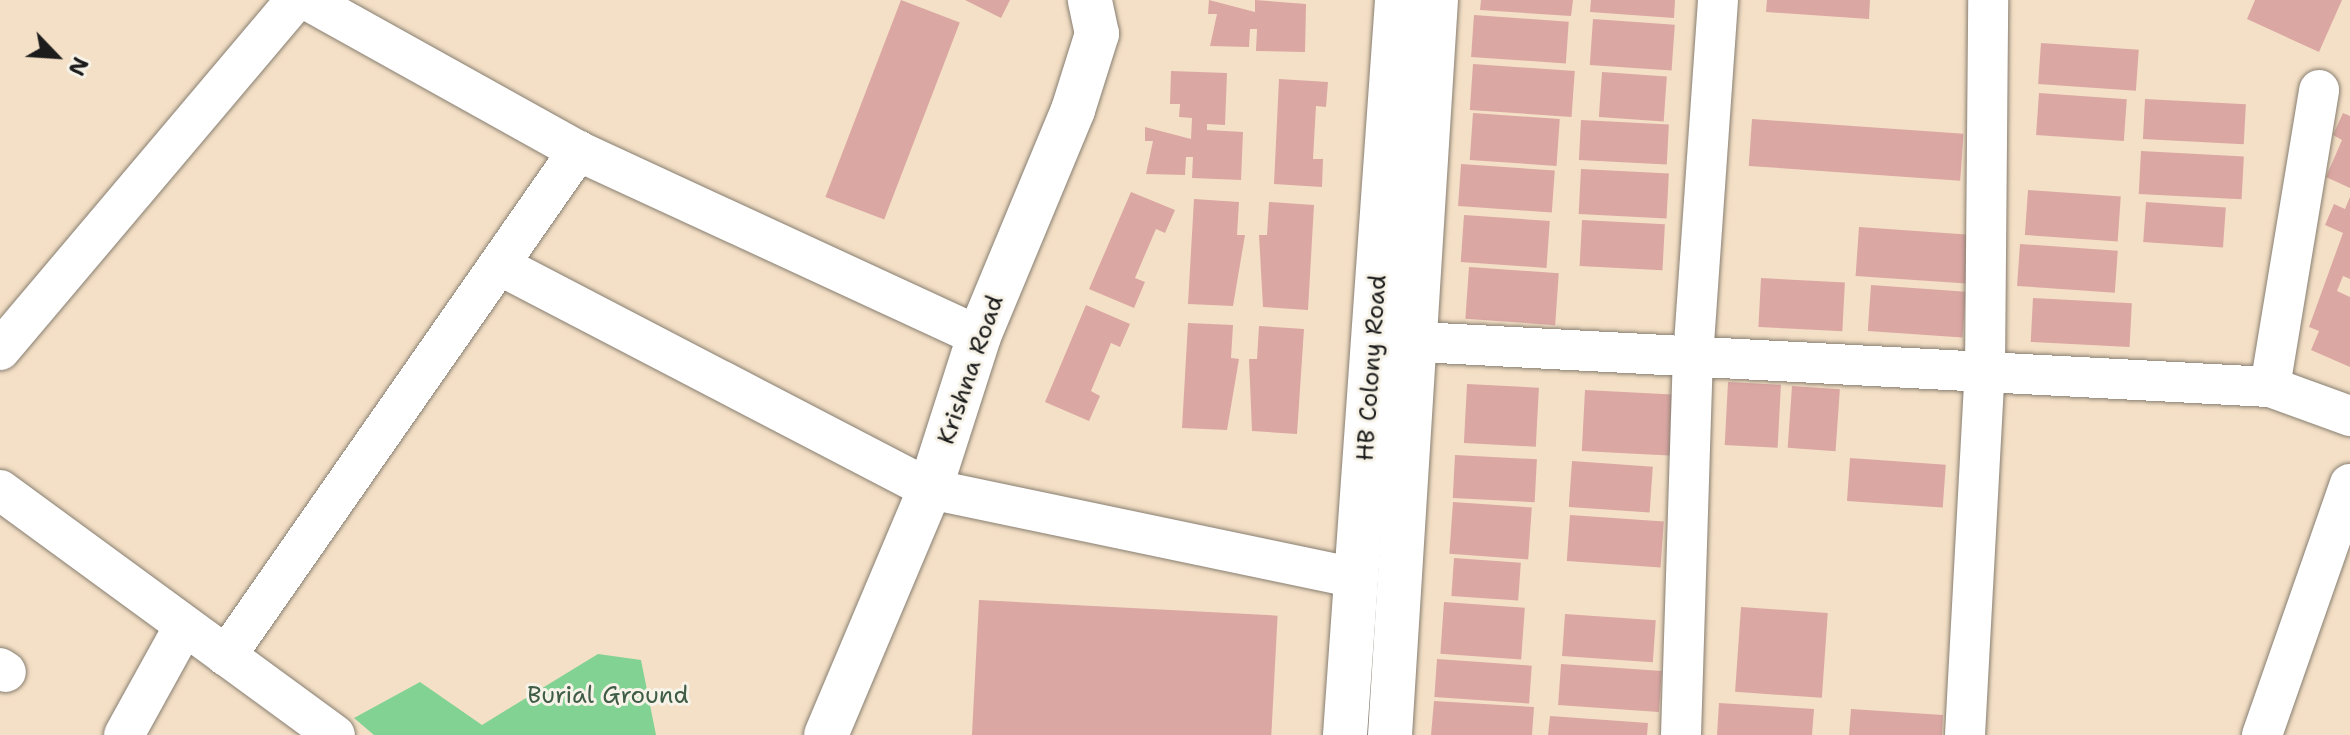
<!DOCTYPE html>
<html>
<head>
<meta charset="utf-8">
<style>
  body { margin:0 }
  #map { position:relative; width:2350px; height:735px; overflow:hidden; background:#f4e0c6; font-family:"Shantell Sans",sans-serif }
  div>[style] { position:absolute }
  .green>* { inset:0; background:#81d293 }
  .building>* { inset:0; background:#dba7a3; transform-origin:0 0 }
  .roads { filter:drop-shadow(0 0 2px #887e71) drop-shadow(0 0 2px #887e71) }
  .minor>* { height:40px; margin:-20px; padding:0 20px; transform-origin:20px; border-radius:20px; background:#fff }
  .tertiary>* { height:44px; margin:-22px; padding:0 22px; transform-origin:22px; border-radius:22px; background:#fff }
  span { translate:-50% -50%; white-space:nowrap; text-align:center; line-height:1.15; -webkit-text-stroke:6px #f7f3e8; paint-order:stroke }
  .street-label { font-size:24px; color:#1c1c1c }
  .park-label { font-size:24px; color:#3f5c46 }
  .north { position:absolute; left:16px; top:16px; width:80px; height:80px; -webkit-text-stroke:6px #f7f3e8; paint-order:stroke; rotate:115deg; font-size:22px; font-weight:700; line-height:32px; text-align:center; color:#1c1c1c }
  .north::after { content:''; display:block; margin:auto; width:28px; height:36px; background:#1c1c1c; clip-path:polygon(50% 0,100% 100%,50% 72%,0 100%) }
</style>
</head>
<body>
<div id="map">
  <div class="green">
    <div style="clip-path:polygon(598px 654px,641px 660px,656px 735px,374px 735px,354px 718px,420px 682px,482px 725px)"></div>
  </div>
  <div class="building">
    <div style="left:901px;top:0;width:63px;height:211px;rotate:21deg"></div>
    <div style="clip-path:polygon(965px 0,1010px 0,1001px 18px)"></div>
    <div style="clip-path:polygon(1209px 0,1255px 12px,1255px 0,1306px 4px,1305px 52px,1256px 51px,1257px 29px,1250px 29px,1249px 47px,1210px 46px,1217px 14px,1208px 14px)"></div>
    <div style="clip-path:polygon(1481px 0,1573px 0,1571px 16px,1480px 10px)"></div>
    <div style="clip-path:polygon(1591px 0,1675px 0,1674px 18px,1590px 12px)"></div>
    <div style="clip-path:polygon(1767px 0,1870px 0,1869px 19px,1766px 12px)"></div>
    <div style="clip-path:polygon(2255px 0,2342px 0,2319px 52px,2247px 19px)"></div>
    <div style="left:1474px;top:15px;width:95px;height:42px;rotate:4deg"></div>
    <div style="left:1593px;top:19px;width:82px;height:46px;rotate:4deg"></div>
    <div style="left:2041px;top:43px;width:98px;height:41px;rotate:4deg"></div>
    <div style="left:1473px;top:64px;width:102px;height:46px;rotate:4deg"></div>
    <div style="clip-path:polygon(1171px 71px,1227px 73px,1225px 125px,1207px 124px,1207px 130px,1243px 132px,1241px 180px,1192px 178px,1193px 157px,1186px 157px,1185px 175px,1146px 174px,1153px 141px,1145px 141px,1145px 127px,1191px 139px,1192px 118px,1179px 117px,1180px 104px,1170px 104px)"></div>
    <div style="left:1602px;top:72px;width:65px;height:45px;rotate:4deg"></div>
    <div style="clip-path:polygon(1279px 79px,1328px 82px,1326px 107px,1316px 106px,1313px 159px,1323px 159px,1322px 187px,1274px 184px)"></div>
    <div style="left:2039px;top:93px;width:88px;height:42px;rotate:4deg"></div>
    <div style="left:2145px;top:99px;width:101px;height:40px;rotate:3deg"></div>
    <div style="left:1473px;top:113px;width:87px;height:47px;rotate:4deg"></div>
    <div style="clip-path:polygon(2343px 113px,2350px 116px,2350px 188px,2326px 177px,2342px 140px,2333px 135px)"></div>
    <div style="left:1752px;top:119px;width:212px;height:47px;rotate:4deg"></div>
    <div style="left:1581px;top:120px;width:88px;height:40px;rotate:3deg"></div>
    <div style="left:2141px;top:151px;width:103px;height:43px;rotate:3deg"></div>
    <div style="left:1461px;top:164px;width:94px;height:42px;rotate:4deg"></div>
    <div style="left:1581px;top:169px;width:88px;height:45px;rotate:3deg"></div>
    <div style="left:2028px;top:190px;width:93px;height:45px;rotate:4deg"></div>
    <div style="clip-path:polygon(1131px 192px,1175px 210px,1165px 233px,1156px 229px,1135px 278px,1145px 282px,1134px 308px,1089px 289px)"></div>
    <div style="clip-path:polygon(2350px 197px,2350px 279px,2343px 276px,2337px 291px,2350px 297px,2350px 367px,2311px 350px,2319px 331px,2309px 327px,2343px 233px,2325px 225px,2334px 204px,2345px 209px)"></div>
    <div style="clip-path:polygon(1194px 199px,1239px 202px,1237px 235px,1245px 235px,1233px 306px,1188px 304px)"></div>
    <div style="clip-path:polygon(1269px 202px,1314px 205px,1308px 310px,1263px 307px,1259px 235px,1267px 235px)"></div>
    <div style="left:2146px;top:202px;width:80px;height:40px;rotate:4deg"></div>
    <div style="left:1464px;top:215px;width:86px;height:47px;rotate:4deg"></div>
    <div style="left:1582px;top:220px;width:83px;height:46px;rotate:3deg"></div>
    <div style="left:1859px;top:227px;width:111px;height:49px;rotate:4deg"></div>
    <div style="left:2020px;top:244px;width:98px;height:42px;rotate:4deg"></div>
    <div style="left:1469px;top:267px;width:90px;height:52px;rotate:4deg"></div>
    <div style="left:1761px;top:278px;width:84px;height:49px;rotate:3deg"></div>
    <div style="left:1871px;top:285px;width:95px;height:46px;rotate:4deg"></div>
    <div style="left:2033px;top:298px;width:99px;height:44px;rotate:3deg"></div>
    <div style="clip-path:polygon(1086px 305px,1130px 324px,1120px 347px,1111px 343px,1091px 391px,1100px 396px,1089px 421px,1045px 402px)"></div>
    <div style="clip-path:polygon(1188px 323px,1233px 325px,1231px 358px,1239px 359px,1227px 430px,1182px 428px)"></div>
    <div style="clip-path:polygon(1259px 326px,1304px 329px,1297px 434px,1252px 431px,1249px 359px,1257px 359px)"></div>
    <div style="left:1728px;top:382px;width:53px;height:63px;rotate:3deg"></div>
    <div style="left:1467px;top:384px;width:72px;height:59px;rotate:3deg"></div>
    <div style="left:1792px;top:386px;width:48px;height:62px;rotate:4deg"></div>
    <div style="left:1585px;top:390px;width:92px;height:61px;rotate:3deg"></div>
    <div style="left:1455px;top:455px;width:82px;height:43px;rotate:3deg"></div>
    <div style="left:1850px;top:458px;width:96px;height:43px;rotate:4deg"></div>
    <div style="left:1572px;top:461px;width:81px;height:46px;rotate:4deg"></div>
    <div style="left:1453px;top:502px;width:79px;height:52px;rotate:4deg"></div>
    <div style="left:1570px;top:515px;width:94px;height:46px;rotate:4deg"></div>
    <div style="left:1454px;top:558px;width:67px;height:38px;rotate:4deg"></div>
    <div style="left:979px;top:600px;width:299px;height:136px;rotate:3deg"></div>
    <div style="left:1444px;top:602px;width:81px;height:52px;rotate:4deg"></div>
    <div style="left:1741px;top:607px;width:87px;height:85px;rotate:4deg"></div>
    <div style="left:1565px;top:614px;width:91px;height:42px;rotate:4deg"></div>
    <div style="left:1437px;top:659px;width:95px;height:38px;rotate:4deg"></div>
    <div style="left:1561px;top:664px;width:101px;height:41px;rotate:4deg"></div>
    <div style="clip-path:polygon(1434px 701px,1534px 707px,1532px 735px,1431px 735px)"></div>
    <div style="clip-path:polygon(1719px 703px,1814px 709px,1812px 735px,1717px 735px)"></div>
    <div style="clip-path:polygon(1851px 709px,1943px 715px,1942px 735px,1849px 735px)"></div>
    <div style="clip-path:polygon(1550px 716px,1648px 723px,1647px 735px,1548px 735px)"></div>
  </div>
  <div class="roads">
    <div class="minor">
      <div style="left:307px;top:0;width:310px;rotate:29.1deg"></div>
      <div style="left:578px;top:151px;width:442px;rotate:24.8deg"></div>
      <div style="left:501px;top:266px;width:483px;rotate:27.5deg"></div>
      <div style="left:930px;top:489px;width:436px;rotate:11.8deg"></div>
      <div style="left:1381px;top:340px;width:890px;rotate:3.03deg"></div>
      <div style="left:2270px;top:387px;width:301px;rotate:-80.6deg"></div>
      <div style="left:0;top:350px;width:458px;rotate:-49.8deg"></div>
      <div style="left:2270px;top:387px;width:85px;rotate:19.9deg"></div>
      <div style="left:0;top:490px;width:415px;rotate:36.2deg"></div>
      <div style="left:226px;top:656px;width:616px;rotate:-55.12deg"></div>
      <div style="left:0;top:668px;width:7px;rotate:34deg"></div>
      <div style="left:124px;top:735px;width:122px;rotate:-61.1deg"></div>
      <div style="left:1681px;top:735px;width:377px;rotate:-88.2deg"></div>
      <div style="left:1693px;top:358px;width:359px;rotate:-86deg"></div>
      <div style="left:1965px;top:735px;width:367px;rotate:-86.9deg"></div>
      <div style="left:1985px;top:369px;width:369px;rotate:-89.5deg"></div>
      <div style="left:2262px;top:735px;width:266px;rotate:-70.7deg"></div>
    </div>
    <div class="tertiary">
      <div style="left:826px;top:735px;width:267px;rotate:-67.1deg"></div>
      <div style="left:930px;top:489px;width:161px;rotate:-72.2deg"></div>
      <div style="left:979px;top:336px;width:245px;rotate:-67.4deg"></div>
      <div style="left:1073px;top:110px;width:80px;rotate:-72.5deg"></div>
      <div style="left:1097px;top:34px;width:35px;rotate:-102deg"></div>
      <div style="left:1345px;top:735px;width:737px;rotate:-85.95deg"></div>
      <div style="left:1390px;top:735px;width:736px;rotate:-86.42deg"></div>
    </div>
  </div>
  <div class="street-label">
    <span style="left:1372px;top:368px;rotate:-86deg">HB Colony Road</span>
    <span style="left:971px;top:370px;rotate:-71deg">Krishna Road</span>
  </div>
  <div class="park-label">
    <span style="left:608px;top:696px">Burial Ground</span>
  </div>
  <div class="north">N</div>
</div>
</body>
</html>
